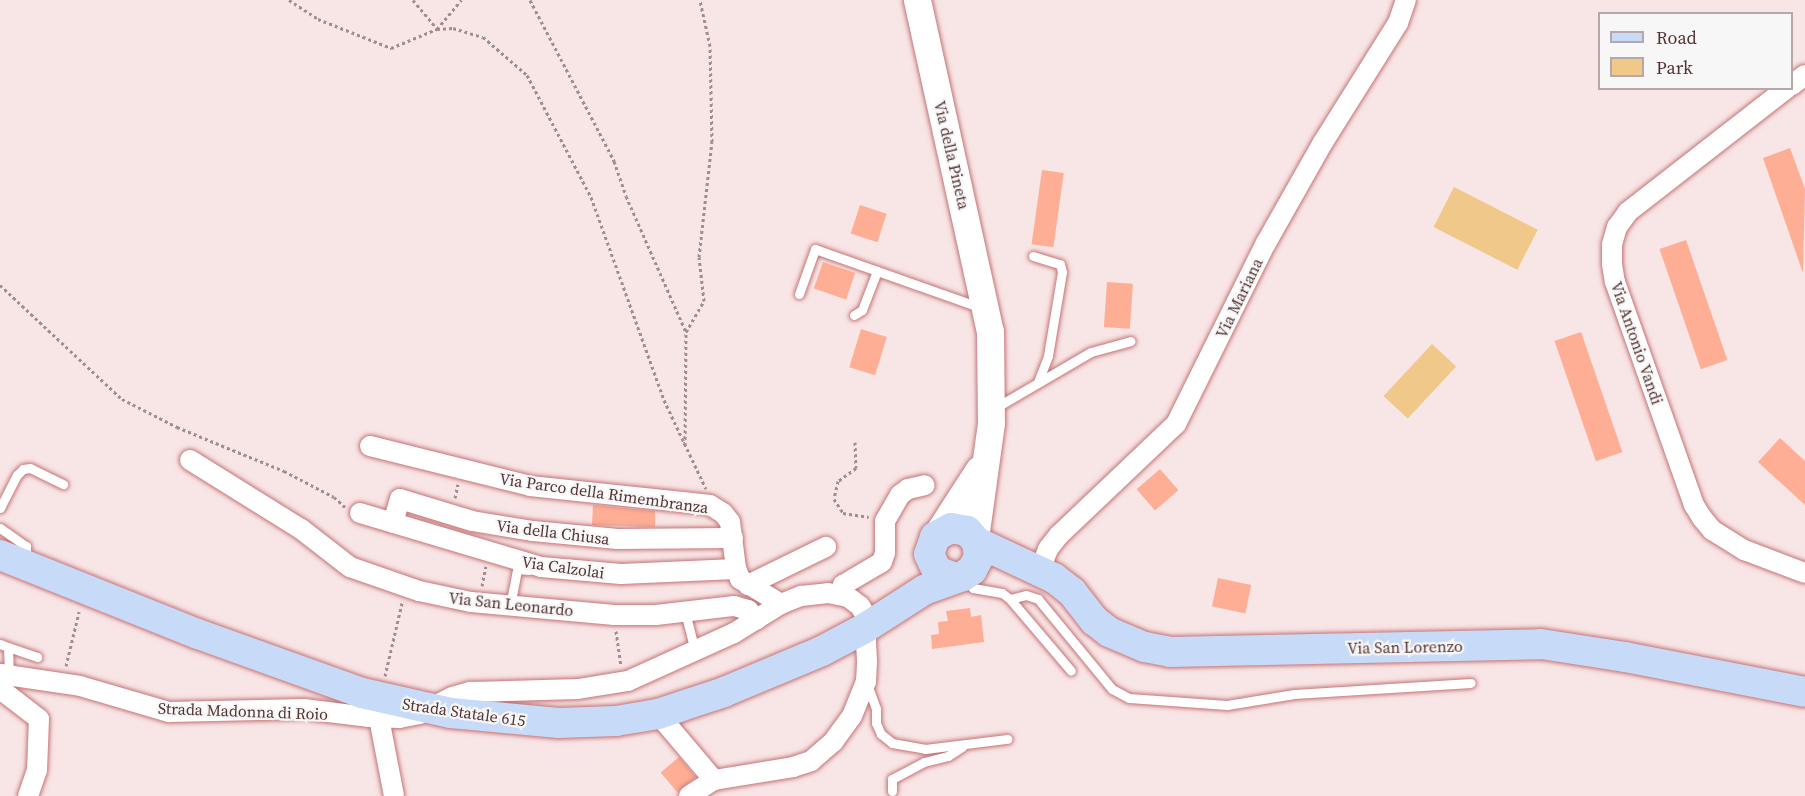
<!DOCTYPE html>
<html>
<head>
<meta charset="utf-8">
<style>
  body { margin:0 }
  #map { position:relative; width:1805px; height:796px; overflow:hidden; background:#f8e5e5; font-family:"Source Serif 4",serif }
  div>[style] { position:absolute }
  .green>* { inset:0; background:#f0c889; transform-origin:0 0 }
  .building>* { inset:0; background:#feae94; transform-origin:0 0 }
  .path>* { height:3px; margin-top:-1.5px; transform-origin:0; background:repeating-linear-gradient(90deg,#a68b8b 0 3px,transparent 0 6px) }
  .roads { filter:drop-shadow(0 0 2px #c57376) drop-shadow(0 0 2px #c57376) }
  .service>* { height:9px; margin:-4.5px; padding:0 4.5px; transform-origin:4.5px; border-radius:4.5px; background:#fff }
  .minor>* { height:20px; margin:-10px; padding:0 10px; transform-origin:10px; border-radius:10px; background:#fff }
  .secondary>* { height:27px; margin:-13.5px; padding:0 13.5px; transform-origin:13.5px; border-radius:13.5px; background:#fff }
  .primary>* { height:30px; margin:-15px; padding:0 15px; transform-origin:15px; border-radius:15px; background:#c7daf7 }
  span { translate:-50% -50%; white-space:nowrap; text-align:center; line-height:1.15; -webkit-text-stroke:4.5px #f7f7f7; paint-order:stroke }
  .street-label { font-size:16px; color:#553232 }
  .legend { position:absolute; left:1598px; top:12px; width:195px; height:78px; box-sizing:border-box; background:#f7f7f7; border:2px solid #b6a8a8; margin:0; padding:8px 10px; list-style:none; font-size:18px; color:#553232 }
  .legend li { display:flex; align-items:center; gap:12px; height:30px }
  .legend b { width:30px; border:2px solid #b6a8a8 }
</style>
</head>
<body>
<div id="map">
  <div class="green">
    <div style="left:1454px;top:187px;width:94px;height:45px;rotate:27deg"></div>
    <div style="left:1432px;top:344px;width:33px;height:71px;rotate:43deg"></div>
  </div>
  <div class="building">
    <div style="clip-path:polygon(1790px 148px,1805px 189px,1803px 273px,1763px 158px)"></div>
    <div style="left:1042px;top:170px;width:22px;height:75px;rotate:8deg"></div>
    <div style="left:860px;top:205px;width:28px;height:30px;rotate:18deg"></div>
    <div style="left:1686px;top:240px;width:127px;height:28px;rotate:71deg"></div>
    <div style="left:823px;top:262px;width:34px;height:28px;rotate:19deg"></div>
    <div style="left:1107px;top:282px;width:26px;height:45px;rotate:4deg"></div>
    <div style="left:861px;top:329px;width:27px;height:40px;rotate:17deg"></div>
    <div style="left:1581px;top:332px;width:127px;height:28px;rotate:71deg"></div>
    <div style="clip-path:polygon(1780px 438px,1805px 461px,1805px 505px,1758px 462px)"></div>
    <div style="left:1160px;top:469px;width:28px;height:31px;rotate:49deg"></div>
    <div style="clip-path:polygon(593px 505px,655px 511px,655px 527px,592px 525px)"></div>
    <div style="left:1218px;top:578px;width:34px;height:29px;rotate:12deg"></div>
    <div style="clip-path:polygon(970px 608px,971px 617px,981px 615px,984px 642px,932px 649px,931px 635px,939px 634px,938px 622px,948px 621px,946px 611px)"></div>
    <div style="left:679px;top:757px;width:26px;height:24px;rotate:50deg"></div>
  </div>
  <div class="path">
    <div style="left:289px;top:0;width:35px;rotate:33deg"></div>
    <div style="left:318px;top:19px;width:79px;rotate:21.7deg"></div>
    <div style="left:391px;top:48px;width:50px;rotate:-22.4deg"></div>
    <div style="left:437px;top:29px;width:38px;rotate:-50deg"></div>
    <div style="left:413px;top:0;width:38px;rotate:50deg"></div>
    <div style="left:437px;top:29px;width:16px;rotate:-4deg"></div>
    <div style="left:453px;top:28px;width:31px;rotate:17deg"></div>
    <div style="left:483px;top:37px;width:58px;rotate:40.8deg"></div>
    <div style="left:527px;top:75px;width:138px;rotate:62.3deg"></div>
    <div style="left:591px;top:197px;width:216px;rotate:70.2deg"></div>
    <div style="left:664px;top:400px;width:98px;rotate:64.7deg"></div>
    <div style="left:530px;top:0;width:182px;rotate:62.4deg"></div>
    <div style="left:614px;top:161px;width:37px;rotate:71deg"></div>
    <div style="left:626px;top:196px;width:149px;rotate:66.2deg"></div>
    <div style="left:0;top:285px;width:167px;rotate:43.1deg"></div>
    <div style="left:122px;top:399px;width:62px;rotate:27deg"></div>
    <div style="left:177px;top:427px;width:116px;rotate:22.4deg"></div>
    <div style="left:284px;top:471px;width:56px;rotate:27.5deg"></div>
    <div style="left:334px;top:497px;width:15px;rotate:42deg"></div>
    <div style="left:855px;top:442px;width:26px;rotate:88deg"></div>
    <div style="left:856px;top:468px;width:22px;rotate:144deg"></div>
    <div style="left:838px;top:481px;width:18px;rotate:103deg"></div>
    <div style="left:834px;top:499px;width:17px;rotate:57deg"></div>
    <div style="left:843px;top:513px;width:26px;rotate:9deg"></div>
    <div style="left:685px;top:445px;width:113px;rotate:-89.5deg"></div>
    <div style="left:686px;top:332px;width:36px;rotate:-60deg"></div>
    <div style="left:704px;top:301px;width:44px;rotate:-96.5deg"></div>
    <div style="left:699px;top:257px;width:116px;rotate:-83.6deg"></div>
    <div style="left:712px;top:142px;width:96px;rotate:-91.2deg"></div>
    <div style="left:710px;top:46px;width:47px;rotate:-102.3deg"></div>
    <div style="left:455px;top:498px;width:14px;rotate:-78deg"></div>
    <div style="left:482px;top:586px;width:20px;rotate:-79deg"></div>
    <div style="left:616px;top:631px;width:35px;rotate:82deg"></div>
    <div style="left:66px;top:666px;width:56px;rotate:-76.5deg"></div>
    <div style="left:385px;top:676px;width:75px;rotate:-76.9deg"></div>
  </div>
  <div class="roads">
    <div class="service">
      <div style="left:1033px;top:256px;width:28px;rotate:17deg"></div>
      <div style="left:1060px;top:264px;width:8px;rotate:76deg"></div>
      <div style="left:1062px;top:272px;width:85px;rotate:99.5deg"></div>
      <div style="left:1048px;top:356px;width:28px;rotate:111deg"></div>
      <div style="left:799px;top:294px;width:48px;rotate:-70.4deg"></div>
      <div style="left:815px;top:249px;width:177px;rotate:19.5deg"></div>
      <div style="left:854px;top:315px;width:9px;rotate:-32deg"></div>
      <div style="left:862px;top:310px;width:42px;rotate:-69deg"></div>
      <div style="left:995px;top:408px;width:111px;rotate:-30.3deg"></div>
      <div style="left:1091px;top:352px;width:41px;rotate:-15.4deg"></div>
      <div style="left:0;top:508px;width:37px;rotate:-63deg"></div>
      <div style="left:17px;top:475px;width:8px;rotate:-45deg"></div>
      <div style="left:23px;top:469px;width:7px;rotate:-8deg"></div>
      <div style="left:30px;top:468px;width:37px;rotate:26deg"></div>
      <div style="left:0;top:528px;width:32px;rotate:35deg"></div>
      <div style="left:26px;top:546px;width:13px;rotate:90deg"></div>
      <div style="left:966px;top:581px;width:10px;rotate:45deg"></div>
      <div style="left:973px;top:588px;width:29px;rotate:10deg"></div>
      <div style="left:1002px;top:593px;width:10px;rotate:37deg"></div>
      <div style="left:1010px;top:599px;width:94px;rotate:49.7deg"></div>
      <div style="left:1010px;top:599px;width:16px;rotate:-14deg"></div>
      <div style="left:1026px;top:595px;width:13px;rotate:18deg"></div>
      <div style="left:1038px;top:599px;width:117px;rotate:50.6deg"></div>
      <div style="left:1112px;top:689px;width:19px;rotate:28deg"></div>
      <div style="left:1129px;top:698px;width:98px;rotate:4.1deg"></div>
      <div style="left:1227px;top:705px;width:68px;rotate:-9.3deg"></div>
      <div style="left:1294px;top:694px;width:177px;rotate:-3.6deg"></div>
      <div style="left:510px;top:606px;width:38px;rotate:-79deg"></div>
      <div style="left:517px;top:569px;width:12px;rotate:5deg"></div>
      <div style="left:685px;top:612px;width:40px;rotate:75.6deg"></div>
      <div style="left:0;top:644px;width:9px;rotate:21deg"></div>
      <div style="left:8px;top:647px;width:28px;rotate:88deg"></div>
      <div style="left:8px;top:647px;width:31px;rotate:19deg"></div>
      <div style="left:867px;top:684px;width:27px;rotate:70deg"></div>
      <div style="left:876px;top:709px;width:14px;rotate:90deg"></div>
      <div style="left:876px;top:723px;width:12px;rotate:66deg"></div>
      <div style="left:881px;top:734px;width:14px;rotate:39deg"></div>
      <div style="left:892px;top:743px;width:34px;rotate:10deg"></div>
      <div style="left:925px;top:749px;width:83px;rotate:-7deg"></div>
      <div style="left:892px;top:791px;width:12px;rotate:-90deg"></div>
      <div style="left:892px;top:779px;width:36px;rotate:-28deg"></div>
      <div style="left:924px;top:762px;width:25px;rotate:-14deg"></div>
      <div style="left:948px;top:756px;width:17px;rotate:-33deg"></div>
    </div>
    <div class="minor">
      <div style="left:1792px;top:85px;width:16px;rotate:-38deg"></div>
      <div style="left:1787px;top:88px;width:202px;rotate:142.1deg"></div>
      <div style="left:1628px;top:212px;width:19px;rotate:126deg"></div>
      <div style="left:1617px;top:227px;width:19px;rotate:106deg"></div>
      <div style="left:1612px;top:245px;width:19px;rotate:90deg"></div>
      <div style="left:1612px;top:264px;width:18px;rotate:81deg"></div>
      <div style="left:1615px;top:282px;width:237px;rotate:70.5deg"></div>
      <div style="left:1694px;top:505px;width:15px;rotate:58deg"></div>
      <div style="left:1702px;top:518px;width:16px;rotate:50deg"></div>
      <div style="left:1712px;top:530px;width:38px;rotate:32deg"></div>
      <div style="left:1744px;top:550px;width:65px;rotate:20.7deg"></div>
      <div style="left:370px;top:446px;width:165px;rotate:14deg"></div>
      <div style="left:530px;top:486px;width:181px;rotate:6deg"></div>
      <div style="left:710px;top:505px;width:15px;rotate:32deg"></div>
      <div style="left:723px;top:513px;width:11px;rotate:52deg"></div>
      <div style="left:730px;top:522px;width:46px;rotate:82.6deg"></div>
      <div style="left:736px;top:568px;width:12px;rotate:70deg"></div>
      <div style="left:740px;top:579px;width:48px;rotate:31.4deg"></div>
      <div style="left:190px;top:460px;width:131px;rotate:31.9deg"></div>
      <div style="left:301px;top:529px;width:62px;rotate:37.8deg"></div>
      <div style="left:350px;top:567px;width:73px;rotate:19.2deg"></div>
      <div style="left:419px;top:591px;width:53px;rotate:11.9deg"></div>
      <div style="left:471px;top:602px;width:144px;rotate:5.2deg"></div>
      <div style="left:614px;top:615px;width:42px"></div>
      <div style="left:656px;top:615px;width:79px;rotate:-6.6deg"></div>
      <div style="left:734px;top:606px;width:15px;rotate:16deg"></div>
      <div style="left:748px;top:610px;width:13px;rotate:48deg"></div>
      <div style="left:360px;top:513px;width:189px;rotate:16.6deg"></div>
      <div style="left:541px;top:567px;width:80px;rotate:5deg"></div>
      <div style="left:621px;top:574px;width:115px;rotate:-2.5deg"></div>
      <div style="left:393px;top:523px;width:25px;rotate:-74deg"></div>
      <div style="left:400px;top:499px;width:75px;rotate:17deg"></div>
      <div style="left:472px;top:521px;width:62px;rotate:9.3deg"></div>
      <div style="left:533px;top:531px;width:85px;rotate:5.4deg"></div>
      <div style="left:618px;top:539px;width:115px;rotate:-0.5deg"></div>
      <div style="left:1040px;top:570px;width:22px;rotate:-69deg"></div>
      <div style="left:1048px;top:549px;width:18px;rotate:-52deg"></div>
      <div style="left:1059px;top:535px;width:161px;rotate:-43.5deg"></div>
      <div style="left:1176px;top:424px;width:202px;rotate:-63.6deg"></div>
      <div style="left:1266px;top:243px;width:114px;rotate:-60.5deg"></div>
      <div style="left:1322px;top:144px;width:143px;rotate:-57.9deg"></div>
      <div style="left:1398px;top:23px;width:24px;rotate:-71deg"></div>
      <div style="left:748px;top:585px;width:87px;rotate:-26deg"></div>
      <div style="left:839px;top:595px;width:11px;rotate:-68deg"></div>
      <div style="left:843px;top:585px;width:45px;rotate:-30.5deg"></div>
      <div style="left:882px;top:562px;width:9px;rotate:-72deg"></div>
      <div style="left:885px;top:553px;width:32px;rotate:-90deg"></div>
      <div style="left:885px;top:521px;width:30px;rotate:-60deg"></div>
      <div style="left:900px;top:495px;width:10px;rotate:-37deg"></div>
      <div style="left:908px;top:489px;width:17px;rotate:-13deg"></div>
      <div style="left:0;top:674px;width:81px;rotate:8.5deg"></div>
      <div style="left:80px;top:686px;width:93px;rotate:16.3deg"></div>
      <div style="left:169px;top:712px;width:135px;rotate:-1.3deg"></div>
      <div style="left:304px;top:709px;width:64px;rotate:7.1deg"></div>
      <div style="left:368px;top:717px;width:31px;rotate:2deg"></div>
      <div style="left:399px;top:718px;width:20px;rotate:-11deg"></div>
      <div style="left:419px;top:714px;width:37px;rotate:-27deg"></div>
      <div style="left:452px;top:697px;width:19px;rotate:-16deg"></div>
      <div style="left:470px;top:692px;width:108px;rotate:-1.6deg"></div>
      <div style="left:578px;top:689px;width:51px;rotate:-9.1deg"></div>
      <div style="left:628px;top:681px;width:116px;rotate:-24.4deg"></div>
      <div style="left:734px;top:633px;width:55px;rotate:-31.7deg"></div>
      <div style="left:781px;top:604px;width:22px;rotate:-22deg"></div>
      <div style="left:801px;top:596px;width:27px;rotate:-6deg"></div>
      <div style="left:828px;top:593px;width:20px;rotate:11deg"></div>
      <div style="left:848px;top:597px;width:15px;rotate:37deg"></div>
      <div style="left:860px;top:606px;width:21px;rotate:59deg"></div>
      <div style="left:1px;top:674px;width:18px;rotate:81deg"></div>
      <div style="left:4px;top:692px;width:44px;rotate:37.6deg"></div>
      <div style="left:39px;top:719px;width:51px;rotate:92.2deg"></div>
      <div style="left:37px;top:770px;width:28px;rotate:109deg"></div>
      <div style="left:658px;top:714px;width:87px;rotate:49.7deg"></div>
      <div style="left:379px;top:718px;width:79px;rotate:79.1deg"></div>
      <div style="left:689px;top:796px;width:30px;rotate:-33deg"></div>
      <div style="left:714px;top:780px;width:80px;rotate:-9.3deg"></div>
      <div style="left:793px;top:767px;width:19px;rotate:-18deg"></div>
      <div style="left:811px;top:761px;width:29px;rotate:-41deg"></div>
      <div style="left:833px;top:742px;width:32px;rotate:-54deg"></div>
      <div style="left:852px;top:716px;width:37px;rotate:-68deg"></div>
      <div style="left:866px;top:682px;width:21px;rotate:-87deg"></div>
      <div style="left:867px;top:661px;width:33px;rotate:-93deg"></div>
    </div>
    <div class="secondary">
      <div style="left:917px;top:0;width:339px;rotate:77.6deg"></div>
      <div style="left:990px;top:331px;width:92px;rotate:89.4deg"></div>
      <div style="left:991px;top:423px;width:117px;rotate:97.9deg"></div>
      <div style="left:937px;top:534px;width:77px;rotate:-57.1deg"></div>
    </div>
    <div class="primary">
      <div style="left:977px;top:542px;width:85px;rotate:25.1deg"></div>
      <div style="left:1054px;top:578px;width:23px;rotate:38deg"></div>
      <div style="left:1072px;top:592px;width:37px;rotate:52deg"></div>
      <div style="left:1095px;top:621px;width:18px;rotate:38deg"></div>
      <div style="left:1109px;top:632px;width:39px;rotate:23deg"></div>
      <div style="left:1145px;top:647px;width:25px;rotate:11deg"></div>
      <div style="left:1170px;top:652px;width:371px;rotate:-1.2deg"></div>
      <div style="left:1541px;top:644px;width:85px;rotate:8.8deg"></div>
      <div style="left:1625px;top:657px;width:183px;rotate:11deg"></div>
      <div style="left:0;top:555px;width:213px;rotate:21.8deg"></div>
      <div style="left:198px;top:634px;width:174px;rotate:19.8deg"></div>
      <div style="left:362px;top:693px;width:91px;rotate:12.7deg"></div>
      <div style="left:451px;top:713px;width:108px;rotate:5.3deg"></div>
      <div style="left:559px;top:723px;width:57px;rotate:-2deg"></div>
      <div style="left:616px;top:721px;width:43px;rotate:-9.5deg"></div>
      <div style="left:658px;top:714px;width:70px;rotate:-18.4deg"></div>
      <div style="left:724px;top:692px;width:106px;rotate:-22.7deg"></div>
      <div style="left:822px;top:651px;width:49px;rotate:-28.1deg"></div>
      <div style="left:865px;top:628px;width:70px;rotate:-32.8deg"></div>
      <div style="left:924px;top:590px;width:41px;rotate:-19.7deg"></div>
      <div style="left:963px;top:576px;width:11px;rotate:-34deg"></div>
      <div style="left:972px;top:570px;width:15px;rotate:-62deg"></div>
      <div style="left:979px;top:557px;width:15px;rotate:-98deg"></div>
      <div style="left:977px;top:542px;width:15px;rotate:-132deg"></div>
      <div style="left:967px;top:531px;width:16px;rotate:-169deg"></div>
      <div style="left:951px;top:528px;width:18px;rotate:151deg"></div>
      <div style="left:935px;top:537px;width:18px;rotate:109deg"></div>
      <div style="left:929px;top:554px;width:19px;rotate:65deg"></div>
      <div style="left:937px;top:571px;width:19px;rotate:21deg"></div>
    </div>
  </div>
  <div class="street-label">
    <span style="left:952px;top:155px;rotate:77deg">Via della Pineta</span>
    <span style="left:1239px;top:298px;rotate:-64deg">Via Mariana</span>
    <span style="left:1637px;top:343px;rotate:71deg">Via Antonio Vandi</span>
    <span style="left:604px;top:493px;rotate:8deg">Via Parco della Rimembranza</span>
    <span style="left:553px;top:532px;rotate:7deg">Via della Chiusa</span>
    <span style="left:563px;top:567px;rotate:8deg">Via Calzolai</span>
    <span style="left:511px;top:604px;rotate:6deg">Via San Leonardo</span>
    <span style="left:1405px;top:647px;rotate:-1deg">Via San Lorenzo</span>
    <span style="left:243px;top:711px;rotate:2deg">Strada Madonna di Roio</span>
    <span style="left:464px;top:712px;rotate:8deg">Strada Statale 615</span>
  </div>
  <ul class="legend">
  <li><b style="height:8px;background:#c7daf7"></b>Road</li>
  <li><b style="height:16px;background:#f0c889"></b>Park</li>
  </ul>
</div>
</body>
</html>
